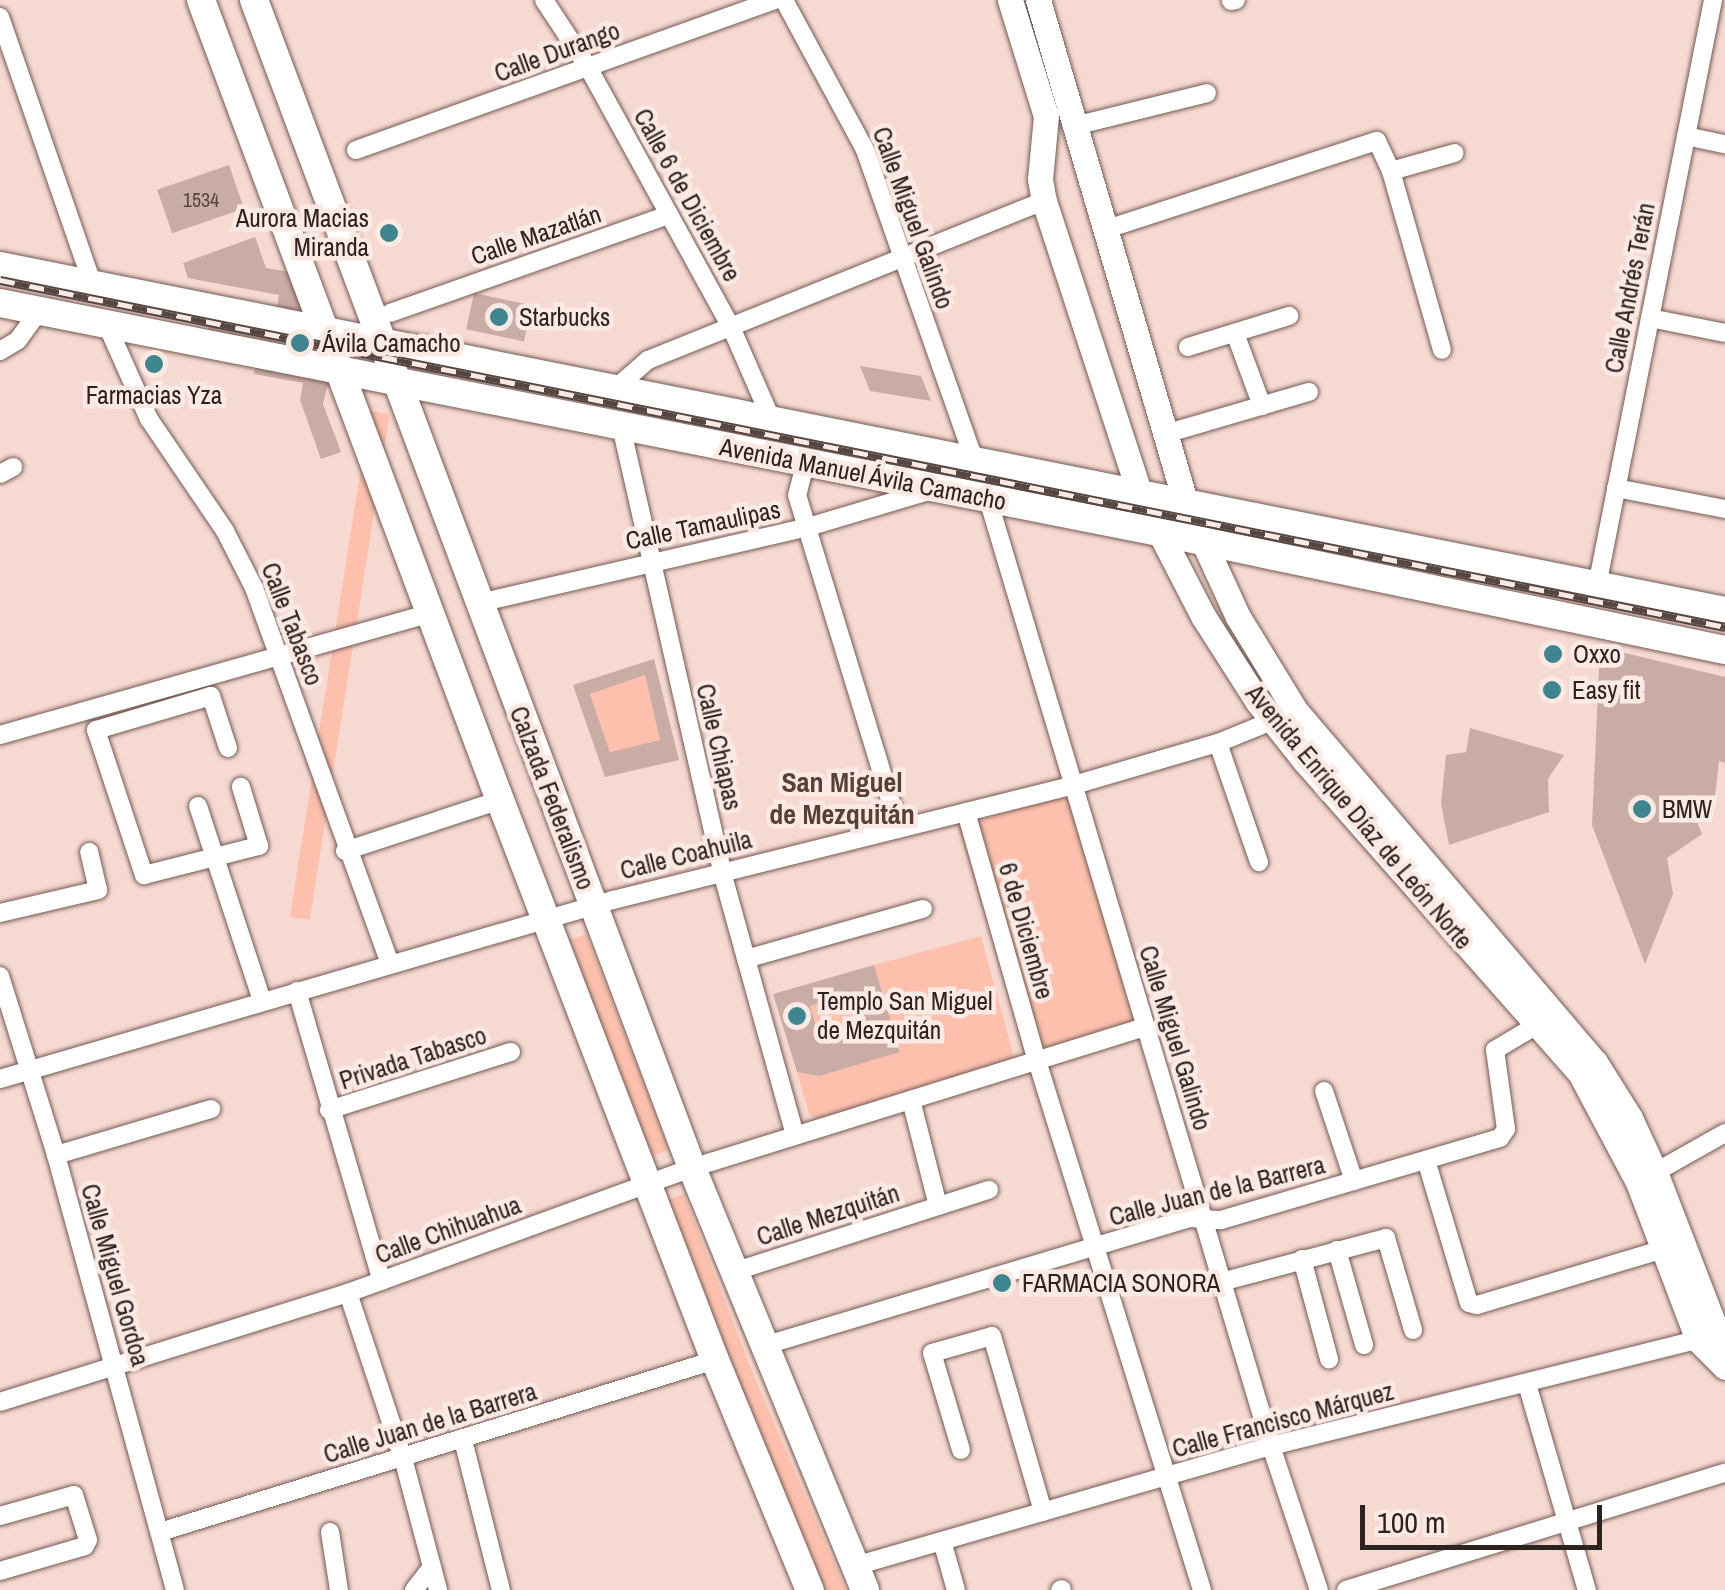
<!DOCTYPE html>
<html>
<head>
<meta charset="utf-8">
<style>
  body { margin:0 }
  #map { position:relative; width:1725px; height:1590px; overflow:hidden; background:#f6d9d0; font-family:"Archivo Narrow",sans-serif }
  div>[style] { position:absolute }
  .green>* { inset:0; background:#fcc0ad; transform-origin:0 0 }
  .building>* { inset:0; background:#c9ada4; transform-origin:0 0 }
  .roads { filter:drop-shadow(0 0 2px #735a53) drop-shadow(0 0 2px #735a53) }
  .street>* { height:18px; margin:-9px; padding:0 9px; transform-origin:9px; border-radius:9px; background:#fff }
  .secondary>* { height:25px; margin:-12.5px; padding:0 12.5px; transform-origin:12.5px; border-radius:12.5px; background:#fff }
  .primary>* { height:28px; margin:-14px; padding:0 14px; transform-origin:14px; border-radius:14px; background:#fff }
  .rail>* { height:9px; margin-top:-4.5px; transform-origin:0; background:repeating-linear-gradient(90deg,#fbe9e4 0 15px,#554642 0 30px); box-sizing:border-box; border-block:2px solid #554642 }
  .dots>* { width:28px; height:28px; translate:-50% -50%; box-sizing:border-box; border:5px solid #fbe9e4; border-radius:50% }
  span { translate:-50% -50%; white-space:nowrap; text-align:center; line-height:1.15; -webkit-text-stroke:9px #fbe9e4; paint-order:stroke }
  .number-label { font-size:20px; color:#544540 }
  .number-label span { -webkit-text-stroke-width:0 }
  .street-label { font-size:25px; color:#2d221f }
  .poi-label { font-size:25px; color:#2d221f }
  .right { translate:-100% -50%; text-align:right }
  .left { translate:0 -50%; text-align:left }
  .neighbourhood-label { font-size:28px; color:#574038; font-weight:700 }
  .scale { position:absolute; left:1360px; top:1505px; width:242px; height:45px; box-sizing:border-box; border:5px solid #2d221f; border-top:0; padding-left:12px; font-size:30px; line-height:35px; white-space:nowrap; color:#2d221f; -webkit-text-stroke:8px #fbe9e4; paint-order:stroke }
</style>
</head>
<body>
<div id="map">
  <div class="green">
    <div style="left:370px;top:411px;width:20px;height:512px;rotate:9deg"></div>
    <div style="clip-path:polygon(645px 675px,660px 740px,610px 752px,590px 694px)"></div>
    <div style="left:1070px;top:793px;width:245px;height:117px;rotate:73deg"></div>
    <div style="left:586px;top:934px;width:231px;height:21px;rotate:69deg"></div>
    <div style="clip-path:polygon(981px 936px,1015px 1061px,818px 1120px,809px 1114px,797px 1072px,820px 1076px,900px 1052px,874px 965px)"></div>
    <div style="left:853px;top:993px;width:34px;height:45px;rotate:73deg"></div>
    <div style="clip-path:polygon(684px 1194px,752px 1371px,846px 1590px,823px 1590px,665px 1201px)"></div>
  </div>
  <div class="building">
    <div style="left:229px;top:165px;width:46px;height:76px;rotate:71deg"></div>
    <div style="clip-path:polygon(255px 237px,266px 268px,312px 276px,303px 322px,440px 352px,432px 394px,358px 380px,356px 392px,327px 387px,323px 404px,341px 452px,321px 459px,300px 400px,303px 383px,254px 374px,257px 358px,204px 348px,213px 304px,276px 313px,279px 295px,188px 278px,183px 263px)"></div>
    <div style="left:474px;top:293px;width:59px;height:37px;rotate:12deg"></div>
    <div style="clip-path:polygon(860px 366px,921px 376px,931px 401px,870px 391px)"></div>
    <div style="clip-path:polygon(1600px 647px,1725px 677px,1725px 763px,1719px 761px,1714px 806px,1689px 802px,1702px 834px,1667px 858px,1673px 894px,1645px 964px,1592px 825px)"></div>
    <div style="clip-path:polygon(evenodd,654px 659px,679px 760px,605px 777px,573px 685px,654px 659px,645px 675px,660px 740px,610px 752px,590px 694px,645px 675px)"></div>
    <div style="clip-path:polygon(1470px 728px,1564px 755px,1548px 779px,1549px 812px,1449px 845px,1441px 804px,1446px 755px,1466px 752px)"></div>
    <div style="clip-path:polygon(evenodd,874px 965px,900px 1052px,820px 1076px,797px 1072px,773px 994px,874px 965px,853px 993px,863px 1026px,820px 1039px,810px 1006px,853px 993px)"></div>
  </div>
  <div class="roads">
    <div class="street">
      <div style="left:544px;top:0;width:80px;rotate:56.7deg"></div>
      <div style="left:588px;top:67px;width:297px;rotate:61.2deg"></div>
      <div style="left:731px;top:327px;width:103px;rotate:66.4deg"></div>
      <div style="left:784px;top:0;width:170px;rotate:61.6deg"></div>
      <div style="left:865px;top:150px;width:331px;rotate:70.6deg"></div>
      <div style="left:1231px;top:1px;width:5px;rotate:-11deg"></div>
      <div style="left:0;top:17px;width:284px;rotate:70.9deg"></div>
      <div style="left:1074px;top:126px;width:137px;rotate:-13.9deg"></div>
      <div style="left:1686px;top:136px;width:40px;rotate:12deg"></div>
      <div style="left:356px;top:150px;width:444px;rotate:-19.7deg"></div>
      <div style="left:1391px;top:171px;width:66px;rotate:-15.7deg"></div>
      <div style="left:1104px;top:230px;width:287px;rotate:-18.1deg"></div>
      <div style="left:1377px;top:141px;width:33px;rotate:65deg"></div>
      <div style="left:1391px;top:171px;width:186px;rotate:74.1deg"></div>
      <div style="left:390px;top:313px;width:296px;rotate:-19.4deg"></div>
      <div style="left:1650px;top:318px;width:76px;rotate:11.3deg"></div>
      <div style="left:106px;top:323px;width:105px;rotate:65.9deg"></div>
      <div style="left:149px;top:419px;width:135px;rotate:55.8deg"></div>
      <div style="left:225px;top:531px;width:64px;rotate:63deg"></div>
      <div style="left:254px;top:588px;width:400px;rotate:70.1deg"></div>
      <div style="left:1235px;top:333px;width:78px;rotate:69.7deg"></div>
      <div style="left:1188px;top:347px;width:106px;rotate:-17.1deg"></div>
      <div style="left:0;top:351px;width:21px;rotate:-31deg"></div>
      <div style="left:18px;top:340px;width:36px;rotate:-54deg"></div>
      <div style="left:617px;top:387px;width:41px;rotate:-41.1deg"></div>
      <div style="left:648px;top:360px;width:427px;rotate:-21.9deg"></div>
      <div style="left:621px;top:426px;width:457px;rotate:77.2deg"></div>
      <div style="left:722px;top:872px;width:273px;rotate:74.5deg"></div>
      <div style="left:1165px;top:434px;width:150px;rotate:-16.3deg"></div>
      <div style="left:805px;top:464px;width:32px;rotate:104deg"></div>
      <div style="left:797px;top:495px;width:349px;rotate:73deg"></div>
      <div style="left:0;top:474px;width:15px;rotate:-28deg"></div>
      <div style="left:1616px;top:488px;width:111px;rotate:10.9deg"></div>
      <div style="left:988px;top:499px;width:988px;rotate:73.36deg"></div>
      <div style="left:1271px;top:1446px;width:152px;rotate:71.6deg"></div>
      <div style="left:1597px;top:586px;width:597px;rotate:-78.8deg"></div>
      <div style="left:479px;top:603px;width:338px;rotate:-13deg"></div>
      <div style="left:808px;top:527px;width:126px;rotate:-16.6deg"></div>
      <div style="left:0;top:735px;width:448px;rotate:-15.8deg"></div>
      <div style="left:1218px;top:743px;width:126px;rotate:71deg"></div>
      <div style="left:228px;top:748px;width:55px;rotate:-108.1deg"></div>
      <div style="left:211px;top:696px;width:120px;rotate:163.5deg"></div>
      <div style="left:96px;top:730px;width:153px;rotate:71.7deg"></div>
      <div style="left:144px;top:875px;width:119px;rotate:-14.2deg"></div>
      <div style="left:259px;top:846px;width:62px;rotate:-107deg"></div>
      <div style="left:198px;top:806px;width:205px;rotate:71.8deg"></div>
      <div style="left:966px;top:812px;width:262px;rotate:74.1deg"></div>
      <div style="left:1038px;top:1064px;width:551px;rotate:72.68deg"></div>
      <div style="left:345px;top:851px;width:163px;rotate:-18.2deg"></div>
      <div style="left:0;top:913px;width:101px;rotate:-13.2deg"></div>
      <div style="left:98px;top:890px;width:39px;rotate:-103deg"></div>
      <div style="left:746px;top:959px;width:184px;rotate:-15.8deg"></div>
      <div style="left:0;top:976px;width:188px;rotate:72.6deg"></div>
      <div style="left:56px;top:1155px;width:451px;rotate:74.7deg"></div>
      <div style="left:297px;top:991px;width:302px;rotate:73.7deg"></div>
      <div style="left:0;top:1079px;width:639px;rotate:-16.28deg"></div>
      <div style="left:613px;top:900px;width:475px;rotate:-14deg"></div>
      <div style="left:1074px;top:785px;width:150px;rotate:-16.3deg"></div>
      <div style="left:1218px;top:743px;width:71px;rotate:-22.2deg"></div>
      <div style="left:1324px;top:1091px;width:95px;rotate:71.6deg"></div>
      <div style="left:911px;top:1100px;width:109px;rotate:75.7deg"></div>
      <div style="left:329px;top:1110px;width:191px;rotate:-17.7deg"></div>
      <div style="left:56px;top:1155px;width:162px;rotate:-16.5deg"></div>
      <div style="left:1426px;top:1160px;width:149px;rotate:73.3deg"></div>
      <div style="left:1469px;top:1303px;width:8px;rotate:14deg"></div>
      <div style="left:1477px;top:1305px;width:202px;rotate:-16.7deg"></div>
      <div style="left:1647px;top:1177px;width:90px;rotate:-29.4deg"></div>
      <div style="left:1337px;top:1250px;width:99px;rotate:74.1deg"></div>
      <div style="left:1302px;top:1259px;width:104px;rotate:74.9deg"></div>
      <div style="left:733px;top:1272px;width:269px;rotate:-17.8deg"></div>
      <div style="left:1221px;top:1282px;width:171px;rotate:-14.9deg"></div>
      <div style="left:1386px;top:1238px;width:96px;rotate:73.6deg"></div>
      <div style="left:348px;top:1293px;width:174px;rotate:71.6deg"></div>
      <div style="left:403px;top:1458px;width:137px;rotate:75.1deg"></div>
      <div style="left:763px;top:1346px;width:446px;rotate:-16.7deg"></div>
      <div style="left:1190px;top:1218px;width:31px;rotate:4deg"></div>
      <div style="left:1221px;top:1220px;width:291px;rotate:-16.4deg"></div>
      <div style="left:1500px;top:1138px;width:11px;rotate:-56deg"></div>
      <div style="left:1506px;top:1129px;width:80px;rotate:-97.9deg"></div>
      <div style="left:1495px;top:1050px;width:39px;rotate:-31deg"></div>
      <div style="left:1527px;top:1384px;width:215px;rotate:73.8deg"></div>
      <div style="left:0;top:1402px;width:365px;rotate:-17.4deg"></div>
      <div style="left:348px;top:1293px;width:366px;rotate:-20deg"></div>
      <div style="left:692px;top:1168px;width:474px;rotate:-17.3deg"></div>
      <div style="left:463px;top:1440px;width:155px;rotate:75.8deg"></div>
      <div style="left:961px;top:1450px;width:101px;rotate:-106.6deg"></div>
      <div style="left:932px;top:1353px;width:62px;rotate:-15.8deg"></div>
      <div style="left:992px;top:1336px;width:183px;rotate:73.8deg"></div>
      <div style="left:0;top:1516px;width:77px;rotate:-15.8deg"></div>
      <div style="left:74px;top:1495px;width:47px;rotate:72.7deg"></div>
      <div style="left:88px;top:1540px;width:7px;rotate:117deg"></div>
      <div style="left:85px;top:1546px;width:89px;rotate:163.6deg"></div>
      <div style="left:160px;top:1532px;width:581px;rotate:-17.22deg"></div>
      <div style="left:330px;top:1532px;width:59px;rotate:81.2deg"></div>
      <div style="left:942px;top:1541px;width:51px;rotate:74.1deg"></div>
      <div style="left:855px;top:1566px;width:433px;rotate:-16.1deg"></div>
      <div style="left:1271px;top:1446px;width:451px;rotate:-14deg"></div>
      <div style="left:414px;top:1590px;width:29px;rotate:-52deg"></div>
      <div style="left:1060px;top:1590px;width:2px;rotate:-27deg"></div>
      <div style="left:1346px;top:1590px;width:397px;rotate:-17.2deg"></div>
    </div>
    <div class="secondary">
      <div style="left:1010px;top:0;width:121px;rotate:72.8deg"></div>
      <div style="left:1046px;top:116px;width:63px;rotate:95.4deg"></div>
      <div style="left:1040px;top:179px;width:22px;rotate:80deg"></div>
      <div style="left:1044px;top:201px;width:308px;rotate:71.9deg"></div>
      <div style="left:1140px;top:494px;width:137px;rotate:62.7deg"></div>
      <div style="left:1203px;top:616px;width:102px;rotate:57.4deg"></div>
      <div style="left:1258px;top:702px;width:75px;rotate:51.5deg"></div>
      <div style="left:1305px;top:761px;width:416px;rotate:48.6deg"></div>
      <div style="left:1580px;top:1073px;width:123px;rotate:62deg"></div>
      <div style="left:1638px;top:1182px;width:169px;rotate:69.2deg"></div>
      <div style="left:1698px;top:1340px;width:38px;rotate:45deg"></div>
      <div style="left:1038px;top:0;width:525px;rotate:73.64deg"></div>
      <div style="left:1186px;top:504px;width:124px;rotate:65.3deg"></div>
      <div style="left:1238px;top:617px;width:109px;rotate:58.5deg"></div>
      <div style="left:1295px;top:710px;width:462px;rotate:49.6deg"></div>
      <div style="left:1595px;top:1062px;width:66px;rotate:58deg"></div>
      <div style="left:1630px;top:1118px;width:60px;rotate:65.2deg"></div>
      <div style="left:1655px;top:1172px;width:175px;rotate:68.9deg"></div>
      <div style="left:1718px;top:1335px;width:11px;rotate:49deg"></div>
    </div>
    <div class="primary">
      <div style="left:201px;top:0;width:854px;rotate:69.51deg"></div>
      <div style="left:500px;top:800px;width:600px;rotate:69deg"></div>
      <div style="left:715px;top:1360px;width:249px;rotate:67.6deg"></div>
      <div style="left:254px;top:0;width:1247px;rotate:69.44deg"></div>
      <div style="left:692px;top:1168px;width:456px;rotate:67.7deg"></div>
      <div style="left:0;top:266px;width:1759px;rotate:11.31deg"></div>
      <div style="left:0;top:303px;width:1181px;rotate:11.18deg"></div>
      <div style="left:1159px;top:532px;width:578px;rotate:11.78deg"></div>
    </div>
  </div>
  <div class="rail">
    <div style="left:0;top:280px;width:1760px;rotate:11.37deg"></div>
  </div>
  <div class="dots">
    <div style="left:389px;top:233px;background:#3f858f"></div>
    <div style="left:499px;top:317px;background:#3f858f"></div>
    <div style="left:300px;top:343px;background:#3f858f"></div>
    <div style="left:154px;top:364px;background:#3f858f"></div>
    <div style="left:1553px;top:654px;background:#3f858f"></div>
    <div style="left:1552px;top:690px;background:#3f858f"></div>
    <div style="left:1642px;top:809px;background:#3f858f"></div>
    <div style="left:797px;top:1016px;background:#3f858f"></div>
    <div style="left:1002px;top:1283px;background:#3f858f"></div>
  </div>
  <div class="number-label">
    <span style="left:201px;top:199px">1534</span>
  </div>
  <div class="street-label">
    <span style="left:557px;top:52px;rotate:-20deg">Calle Durango</span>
    <span style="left:687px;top:195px;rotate:61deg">Calle 6 de Diciembre</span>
    <span style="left:913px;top:218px;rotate:70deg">Calle Miguel Galindo</span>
    <span style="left:536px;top:235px;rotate:-19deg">Calle Mazatlán</span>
    <span style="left:1630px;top:288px;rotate:-79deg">Calle Andrés Terán</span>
    <span style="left:863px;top:474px;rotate:11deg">Avenida Manuel Ávila Camacho</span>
    <span style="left:703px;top:525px;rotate:-12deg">Calle Tamaulipas</span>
    <span style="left:292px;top:624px;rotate:69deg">Calle Tabasco</span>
    <span style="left:719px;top:747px;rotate:77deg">Calle Chiapas</span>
    <span style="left:552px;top:798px;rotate:69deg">Calzada Federalismo</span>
    <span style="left:1359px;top:817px;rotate:50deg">Avenida Enrique Díaz de León Norte</span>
    <span style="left:686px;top:855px;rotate:-14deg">Calle Coahuila</span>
    <span style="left:1026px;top:931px;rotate:74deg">6 de Diciembre</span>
    <span style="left:1175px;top:1038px;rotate:73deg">Calle Miguel Galindo</span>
    <span style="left:413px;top:1058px;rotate:-18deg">Privada Tabasco</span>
    <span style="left:1217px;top:1191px;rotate:-14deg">Calle Juan de la Barrera</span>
    <span style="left:828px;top:1215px;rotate:-18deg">Calle Mezquitán</span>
    <span style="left:448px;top:1230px;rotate:-20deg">Calle Chihuahua</span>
    <span style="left:115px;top:1275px;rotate:74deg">Calle Miguel Gordoa</span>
    <span style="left:1283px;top:1420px;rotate:-15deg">Calle Francisco Márquez</span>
    <span style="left:430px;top:1423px;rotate:-17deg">Calle Juan de la Barrera</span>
  </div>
  <div class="poi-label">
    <span class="right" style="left:369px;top:233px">Aurora Macias<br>Miranda</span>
    <span class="left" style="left:519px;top:317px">Starbucks</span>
    <span class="left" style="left:322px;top:343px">Ávila Camacho</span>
    <span style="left:154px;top:395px">Farmacias Yza</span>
    <span class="left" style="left:1573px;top:654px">Oxxo</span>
    <span class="left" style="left:1572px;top:690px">Easy fit</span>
    <span class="left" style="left:1662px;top:809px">BMW</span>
    <span class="left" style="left:817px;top:1016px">Templo San Miguel<br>de Mezquitán</span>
    <span class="left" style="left:1022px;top:1283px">FARMACIA SONORA</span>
  </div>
  <div class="neighbourhood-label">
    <span style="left:842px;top:798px">San Miguel<br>de Mezquitán</span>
  </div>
  <div class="scale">100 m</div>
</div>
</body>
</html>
